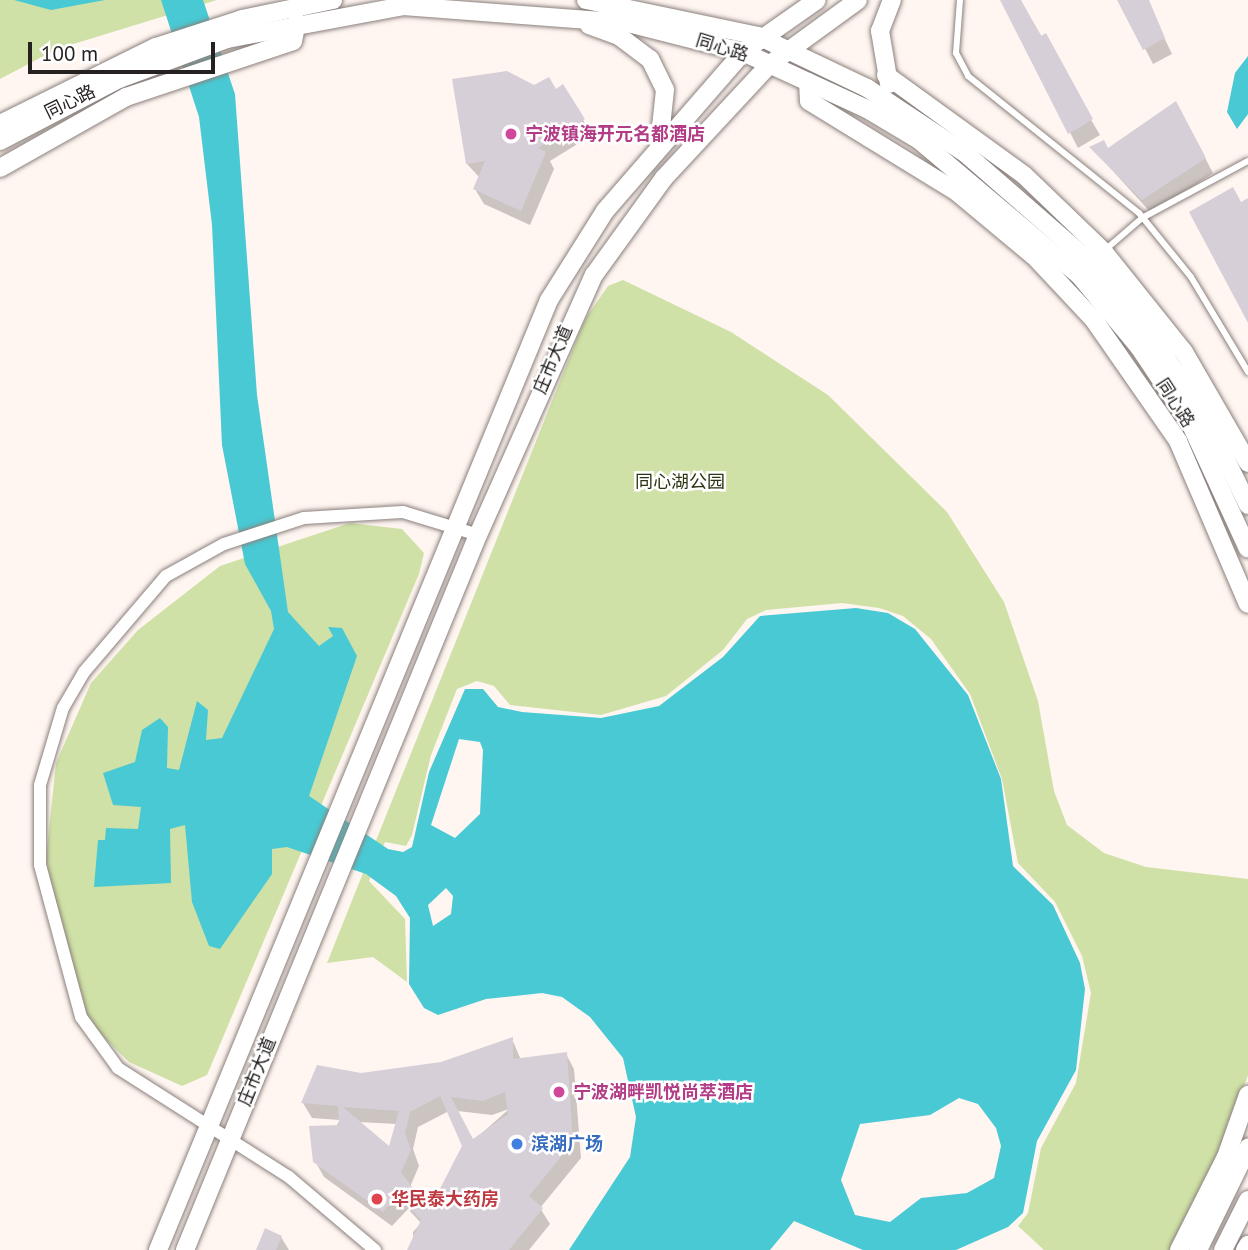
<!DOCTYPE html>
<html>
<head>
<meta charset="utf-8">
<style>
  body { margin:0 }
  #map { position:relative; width:1248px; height:1250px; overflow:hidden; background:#fff5f1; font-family:"PT Sans","Noto Sans SC",sans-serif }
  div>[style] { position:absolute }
  .green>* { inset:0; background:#cfe1a6 }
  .water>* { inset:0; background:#48c9d4 }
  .shadow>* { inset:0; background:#0003 }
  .building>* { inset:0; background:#d7cfd8 }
  .roads { filter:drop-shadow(0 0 2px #8a807c) drop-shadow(0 0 2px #8a807c) }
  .lane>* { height:6px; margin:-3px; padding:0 3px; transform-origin:3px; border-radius:3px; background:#fff }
  .street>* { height:12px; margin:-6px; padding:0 6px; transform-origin:6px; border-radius:6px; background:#fff }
  .secondary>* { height:18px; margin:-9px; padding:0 9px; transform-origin:9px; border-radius:9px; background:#fff }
  .dots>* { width:19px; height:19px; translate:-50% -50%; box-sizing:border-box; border:4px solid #fff; border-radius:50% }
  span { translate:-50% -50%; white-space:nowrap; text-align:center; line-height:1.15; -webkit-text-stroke:5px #fff; paint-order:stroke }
  .street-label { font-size:18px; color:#252120 }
  .hotel-label { font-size:18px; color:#b23c85; font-weight:700 }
  .left { translate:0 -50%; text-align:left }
  .park-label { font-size:18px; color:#2c3511 }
  .shop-label { font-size:18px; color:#366cbe; font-weight:700 }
  .health-label { font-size:18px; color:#be3a42; font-weight:700 }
  .scale { position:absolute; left:28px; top:42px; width:187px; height:32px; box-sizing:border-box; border:4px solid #252120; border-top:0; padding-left:9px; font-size:21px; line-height:24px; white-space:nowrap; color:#252120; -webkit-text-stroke:5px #fff; paint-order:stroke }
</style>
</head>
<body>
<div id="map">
  <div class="green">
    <div style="clip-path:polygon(0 0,217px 0,57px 49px,0 79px)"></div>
    <div style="clip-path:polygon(623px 280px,731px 332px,828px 395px,947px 512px,1004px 602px,1038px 701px,1054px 791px,1067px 825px,1104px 853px,1146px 867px,1248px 879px,1248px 1075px,1221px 1150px,1170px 1250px,1044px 1250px,1018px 1226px,1028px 1213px,1041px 1148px,1076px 1083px,1091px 993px,1082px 956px,1055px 902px,1018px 863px,1002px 779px,970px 694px,931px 639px,903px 616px,879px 608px,842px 603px,766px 610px,747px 619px,723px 650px,666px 696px,601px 715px,510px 705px,494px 686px,477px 681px,457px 689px,431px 755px,412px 835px,406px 846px,385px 842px,369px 881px,405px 919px,407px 982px,373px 957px,327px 963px,585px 319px,608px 286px)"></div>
    <div style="clip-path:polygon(350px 523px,402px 529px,424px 553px,419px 574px,207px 1075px,182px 1086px,129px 1062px,85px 1019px,63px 951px,46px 858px,56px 763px,91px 683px,138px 630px,220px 566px)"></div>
  </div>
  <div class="water">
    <div style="clip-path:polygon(14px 0,105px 0,51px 10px)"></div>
    <div style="clip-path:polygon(evenodd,161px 0,203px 0,235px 94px,257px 395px,288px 612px,319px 646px,333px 636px,328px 627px,342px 628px,357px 656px,309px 796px,388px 849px,403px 852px,412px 847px,429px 772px,465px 689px,483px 689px,498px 707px,522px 712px,601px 718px,659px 706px,723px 657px,760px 616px,856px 608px,888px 613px,915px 629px,968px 695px,1001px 779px,1013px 866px,1053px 905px,1080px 963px,1085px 989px,1076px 1070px,1037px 1141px,1023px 1213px,1008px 1227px,956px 1250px,863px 1250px,794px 1221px,770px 1250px,569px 1250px,630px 1157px,636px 1117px,623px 1058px,590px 1017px,562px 997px,542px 993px,486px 999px,438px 1015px,424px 1008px,409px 984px,410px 918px,396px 896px,366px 874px,287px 847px,272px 849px,272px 874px,220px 949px,209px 946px,192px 902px,185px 825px,170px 829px,171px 883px,94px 887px,98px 840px,105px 840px,106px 828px,138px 829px,141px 807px,113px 805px,103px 773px,135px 762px,142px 730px,160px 718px,168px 727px,167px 768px,179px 770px,197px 701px,208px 710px,206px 740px,222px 738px,274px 629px,271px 611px,245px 564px,222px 445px,212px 225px,199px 117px,161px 0,459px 739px,480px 742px,483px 750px,480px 814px,455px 838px,431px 825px,459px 739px,161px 0,446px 888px,453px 896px,451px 914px,433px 926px,428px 905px,446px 888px,161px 0,959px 1098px,978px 1104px,996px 1128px,1001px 1146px,994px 1178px,967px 1193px,921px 1198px,890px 1222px,855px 1215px,841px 1180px,860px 1124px,930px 1115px,959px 1098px)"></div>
    <div style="clip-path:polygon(1248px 56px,1248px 114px,1237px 129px,1227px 112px,1235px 73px)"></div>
  </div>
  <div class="shadow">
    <div style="clip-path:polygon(1002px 0,1020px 0,1100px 135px,1078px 148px)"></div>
    <div style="clip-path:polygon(1120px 0,1146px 0,1172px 54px,1153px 64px)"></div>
    <div style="clip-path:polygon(563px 86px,592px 135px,550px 161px,554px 169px,530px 225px,484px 204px,475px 189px,480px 178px,467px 164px,534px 87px,556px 91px)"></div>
    <div style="clip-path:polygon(1184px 118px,1213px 173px,1152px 214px,1092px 148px,1108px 150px)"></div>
    <div style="clip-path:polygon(evenodd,512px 1039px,521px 1060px,566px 1054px,574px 1069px,581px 1158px,540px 1208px,550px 1224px,529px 1250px,414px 1250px,413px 1232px,421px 1223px,408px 1209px,392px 1226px,324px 1177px,315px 1161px,340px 1120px,312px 1118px,303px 1103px,361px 1075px,442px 1063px,512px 1039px,509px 1109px,473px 1141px,458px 1111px,492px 1115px,509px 1109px,512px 1039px,449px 1111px,464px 1146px,430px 1213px,410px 1187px,419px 1166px,413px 1149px,418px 1127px,449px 1111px,512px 1039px,358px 1122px,397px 1124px,390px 1149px,358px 1122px)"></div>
    <div style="clip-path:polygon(281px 1237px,289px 1250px,258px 1250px)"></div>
  </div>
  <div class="building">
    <div style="clip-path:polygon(1000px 0,1021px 0,1041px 36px,1046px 33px,1093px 119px,1079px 128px,1068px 134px)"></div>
    <div style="clip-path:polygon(1117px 0,1149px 0,1165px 38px,1143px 50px)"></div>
    <div style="clip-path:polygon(507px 71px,534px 85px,549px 77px,556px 89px,563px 84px,585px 119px,538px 148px,546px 152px,521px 211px,473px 189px,485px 161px,466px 164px,452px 79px)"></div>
    <div style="clip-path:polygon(1176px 101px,1206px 158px,1142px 200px,1089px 147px,1104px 140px,1108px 148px)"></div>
    <div style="clip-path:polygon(1233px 187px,1241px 202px,1248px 198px,1248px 323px,1189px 212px)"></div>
    <div style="clip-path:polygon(evenodd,513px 1037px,513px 1059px,567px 1052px,573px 1142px,529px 1196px,543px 1208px,509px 1250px,407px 1250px,421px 1220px,398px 1195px,383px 1212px,313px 1162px,309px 1126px,339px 1125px,338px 1106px,301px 1103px,317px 1065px,361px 1073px,441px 1062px,513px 1037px,505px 1092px,508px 1114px,473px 1139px,451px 1097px,483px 1101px,505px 1092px,513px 1037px,440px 1096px,462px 1146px,429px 1210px,401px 1172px,411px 1150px,405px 1133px,410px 1112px,440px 1096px,513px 1037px,343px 1107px,399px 1111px,389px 1146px,343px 1107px)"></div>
    <div style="clip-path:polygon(265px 1228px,282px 1236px,276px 1250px,256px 1250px)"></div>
  </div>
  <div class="roads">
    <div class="lane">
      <div style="left:960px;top:0;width:53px;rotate:94.3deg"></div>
      <div style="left:956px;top:53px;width:26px;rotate:62deg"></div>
      <div style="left:968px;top:76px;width:219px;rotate:38.7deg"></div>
      <div style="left:1139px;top:213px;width:82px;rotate:50.9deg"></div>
      <div style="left:1191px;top:277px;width:111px;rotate:59deg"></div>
      <div style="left:1105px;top:250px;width:49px;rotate:-40.9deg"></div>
      <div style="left:1142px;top:218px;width:120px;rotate:-28.3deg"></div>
    </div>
    <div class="street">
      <div style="left:375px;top:1250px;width:113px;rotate:-139.7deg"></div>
      <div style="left:289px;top:1177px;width:203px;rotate:-147.5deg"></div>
      <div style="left:118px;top:1068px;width:63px;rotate:-126deg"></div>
      <div style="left:81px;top:1017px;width:157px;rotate:-105.1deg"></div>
      <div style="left:40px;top:865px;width:80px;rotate:-90deg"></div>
      <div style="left:40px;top:785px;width:80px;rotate:-73.4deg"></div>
      <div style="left:63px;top:708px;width:42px;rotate:-59.7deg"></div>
      <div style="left:84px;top:672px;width:126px;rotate:-49.5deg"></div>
      <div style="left:166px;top:576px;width:66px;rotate:-28.9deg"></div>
      <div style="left:224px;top:544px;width:84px;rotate:-18deg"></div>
      <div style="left:304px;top:518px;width:99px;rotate:-3.5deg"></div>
      <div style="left:403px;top:512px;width:78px;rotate:17deg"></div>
    </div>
    <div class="secondary">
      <div style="left:586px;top:0;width:176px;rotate:11.8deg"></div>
      <div style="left:758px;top:36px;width:121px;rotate:25.5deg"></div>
      <div style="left:867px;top:88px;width:118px;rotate:33.6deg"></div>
      <div style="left:965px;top:153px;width:166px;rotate:41.1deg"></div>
      <div style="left:1090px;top:262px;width:105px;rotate:50.4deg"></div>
      <div style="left:1157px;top:343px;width:99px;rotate:57.8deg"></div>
      <div style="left:1210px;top:427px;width:87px;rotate:64deg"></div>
      <div style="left:589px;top:25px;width:32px;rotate:20deg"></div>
      <div style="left:619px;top:36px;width:39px;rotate:37deg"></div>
      <div style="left:650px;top:59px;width:34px;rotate:64deg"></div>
      <div style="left:665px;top:90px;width:55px;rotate:96.2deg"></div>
      <div style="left:886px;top:75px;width:170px;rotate:35.9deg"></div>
      <div style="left:1024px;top:175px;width:110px;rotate:43.9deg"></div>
      <div style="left:1103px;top:251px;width:129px;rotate:51.3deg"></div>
      <div style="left:1184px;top:352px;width:128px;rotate:60deg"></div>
      <div style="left:808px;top:82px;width:19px;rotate:87deg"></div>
      <div style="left:809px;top:101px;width:174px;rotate:31.6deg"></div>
      <div style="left:957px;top:192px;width:104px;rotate:39.9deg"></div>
      <div style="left:1037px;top:259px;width:83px;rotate:46.9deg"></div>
      <div style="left:1094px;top:320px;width:147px;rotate:55.2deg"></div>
      <div style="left:1178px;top:441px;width:177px;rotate:66.8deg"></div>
      <div style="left:889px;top:84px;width:54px;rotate:-99.6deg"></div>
      <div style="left:880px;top:31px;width:33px;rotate:-69deg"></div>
      <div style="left:0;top:124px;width:174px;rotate:-26.3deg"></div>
      <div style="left:156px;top:47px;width:90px;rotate:-18deg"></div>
      <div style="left:242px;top:19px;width:93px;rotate:-11.8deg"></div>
      <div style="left:0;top:141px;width:134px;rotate:-27.5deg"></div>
      <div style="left:119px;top:79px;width:115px;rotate:-20.3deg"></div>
      <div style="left:227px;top:39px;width:179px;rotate:-10.6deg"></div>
      <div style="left:403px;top:6px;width:226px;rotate:4.3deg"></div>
      <div style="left:628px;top:23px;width:119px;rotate:14.2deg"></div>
      <div style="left:743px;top:52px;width:136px;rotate:24.7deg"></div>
      <div style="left:867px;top:109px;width:61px;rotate:30.8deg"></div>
      <div style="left:919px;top:140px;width:209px;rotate:40.2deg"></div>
      <div style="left:1079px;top:275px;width:94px;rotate:50.2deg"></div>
      <div style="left:1139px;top:347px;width:94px;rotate:56.3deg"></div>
      <div style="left:1191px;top:425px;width:136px;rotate:65.3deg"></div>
      <div style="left:0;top:168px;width:145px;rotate:-29.4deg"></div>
      <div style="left:126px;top:97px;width:176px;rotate:-18.5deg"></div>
      <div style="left:293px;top:41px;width:19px;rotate:-78deg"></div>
      <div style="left:158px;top:1250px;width:1027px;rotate:-67.63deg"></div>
      <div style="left:549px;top:300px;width:105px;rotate:-57.8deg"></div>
      <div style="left:605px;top:211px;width:211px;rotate:-49deg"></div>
      <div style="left:743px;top:52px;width:90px;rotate:-35.1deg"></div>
      <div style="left:185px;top:1250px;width:773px;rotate:-67.72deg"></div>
      <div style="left:478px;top:535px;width:285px;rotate:-66deg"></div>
      <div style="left:594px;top:275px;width:120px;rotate:-54.2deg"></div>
      <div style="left:664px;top:178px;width:154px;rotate:-47.1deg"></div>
      <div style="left:769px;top:65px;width:110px;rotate:-36.1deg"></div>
      <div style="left:1179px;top:1250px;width:104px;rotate:-63.2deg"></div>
      <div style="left:1226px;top:1157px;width:66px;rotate:-70.5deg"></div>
      <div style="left:1198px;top:1250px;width:114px;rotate:-63.9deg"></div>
      <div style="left:1223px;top:1250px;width:56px;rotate:-63.4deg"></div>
      <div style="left:1245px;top:1250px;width:6px;rotate:-59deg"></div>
    </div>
  </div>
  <div class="dots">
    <div style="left:511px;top:134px;background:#d1479c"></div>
    <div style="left:559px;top:1092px;background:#d1479c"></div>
    <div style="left:517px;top:1144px;background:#3f7fe0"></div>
    <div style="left:377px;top:1199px;background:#e0444e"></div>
  </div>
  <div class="street-label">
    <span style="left:722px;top:48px;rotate:17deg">同心路</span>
    <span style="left:70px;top:102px;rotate:-26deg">同心路</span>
    <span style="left:553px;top:360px;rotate:-67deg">庄市大道</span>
    <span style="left:1175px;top:403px;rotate:57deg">同心路</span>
    <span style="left:257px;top:1072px;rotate:-68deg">庄市大道</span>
  </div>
  <div class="hotel-label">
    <span class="left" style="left:525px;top:134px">宁波镇海开元名都酒店</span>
    <span class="left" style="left:573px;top:1092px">宁波湖畔凯悦尚萃酒店</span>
  </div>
  <div class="park-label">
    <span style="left:680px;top:482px">同心湖公园</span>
  </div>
  <div class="shop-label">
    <span class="left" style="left:531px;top:1144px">滨湖广场</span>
  </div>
  <div class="health-label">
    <span class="left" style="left:391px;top:1199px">华民泰大药房</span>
  </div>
  <div class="scale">100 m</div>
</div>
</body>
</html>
